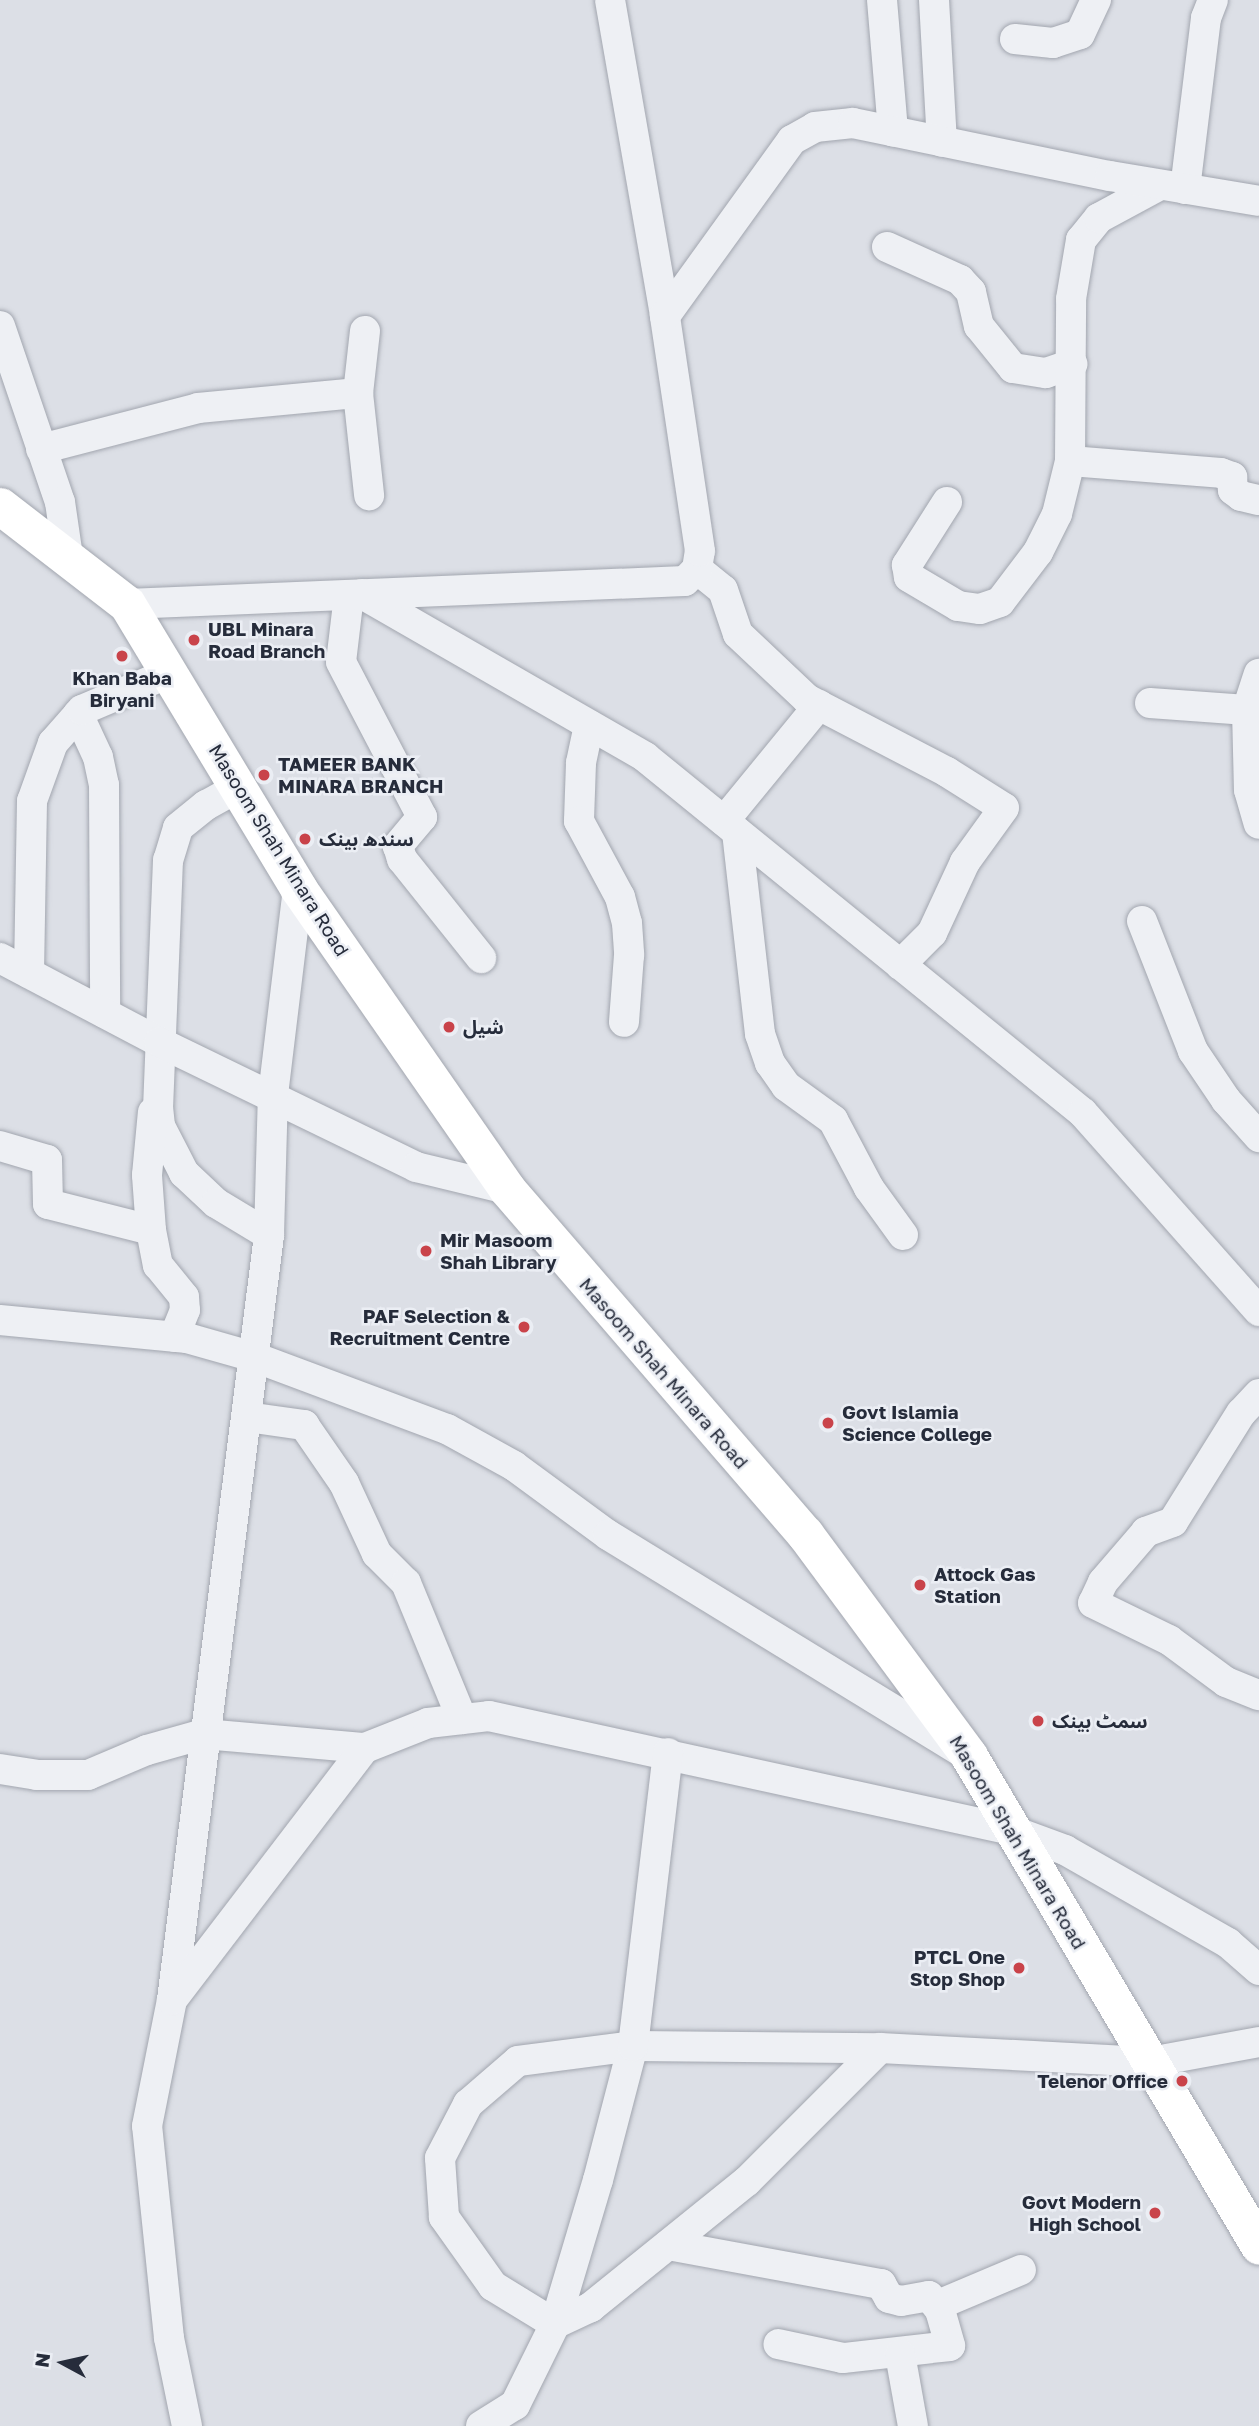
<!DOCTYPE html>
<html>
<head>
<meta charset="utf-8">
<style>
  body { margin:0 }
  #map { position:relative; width:1259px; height:2426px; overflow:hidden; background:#dcdfe6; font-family:"Golos Text","Noto Sans Arabic",sans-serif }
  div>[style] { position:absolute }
  .roads { filter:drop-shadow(0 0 2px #a2a6af) drop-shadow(0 0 2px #a2a6af) }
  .minor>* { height:30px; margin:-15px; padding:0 15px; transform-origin:15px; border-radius:15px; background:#eef0f4 }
  .major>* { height:37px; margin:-18.5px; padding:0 18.5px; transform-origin:18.5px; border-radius:18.5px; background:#fff }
  .dots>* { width:19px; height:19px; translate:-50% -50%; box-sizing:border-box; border:4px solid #ebeef4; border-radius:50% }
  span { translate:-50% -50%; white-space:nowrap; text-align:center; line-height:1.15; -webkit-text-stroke:5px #ebeef4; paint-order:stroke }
  .poi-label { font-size:19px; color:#262c3b; font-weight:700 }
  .left { translate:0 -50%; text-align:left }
  .right { translate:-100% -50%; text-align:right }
  .street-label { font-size:19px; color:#262c3b }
  .north { position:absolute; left:28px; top:2328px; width:70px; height:70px; -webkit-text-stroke:5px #ebeef4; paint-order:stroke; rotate:278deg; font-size:19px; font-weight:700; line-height:28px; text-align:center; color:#262c3b }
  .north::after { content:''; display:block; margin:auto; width:24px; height:32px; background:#262c3b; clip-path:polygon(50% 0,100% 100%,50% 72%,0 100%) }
</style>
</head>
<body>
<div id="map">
  <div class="roads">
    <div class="minor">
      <div style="left:610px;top:0;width:321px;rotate:80.1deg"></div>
      <div style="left:882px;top:0;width:132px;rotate:85.2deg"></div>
      <div style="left:934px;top:0;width:142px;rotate:86.8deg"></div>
      <div style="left:1015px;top:39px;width:38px;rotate:6deg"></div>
      <div style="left:1053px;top:43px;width:28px;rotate:-18deg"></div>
      <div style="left:1080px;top:34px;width:38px;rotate:-65deg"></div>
      <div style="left:1185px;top:189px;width:172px;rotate:-83deg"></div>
      <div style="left:1206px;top:18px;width:19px;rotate:-69deg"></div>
      <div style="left:887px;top:247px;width:80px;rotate:24.3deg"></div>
      <div style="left:960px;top:280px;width:16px;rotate:47deg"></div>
      <div style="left:971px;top:292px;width:35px;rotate:77deg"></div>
      <div style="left:979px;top:326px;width:54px;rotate:51deg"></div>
      <div style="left:1013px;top:368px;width:33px;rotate:9deg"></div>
      <div style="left:1046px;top:373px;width:28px;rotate:-19deg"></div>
      <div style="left:0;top:326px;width:186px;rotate:71.2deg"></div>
      <div style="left:60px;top:502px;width:56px;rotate:81.7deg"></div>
      <div style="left:365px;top:331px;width:62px;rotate:96.4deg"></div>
      <div style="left:358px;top:393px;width:103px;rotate:83.8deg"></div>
      <div style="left:41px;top:449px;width:162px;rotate:-14.6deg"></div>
      <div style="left:198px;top:408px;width:161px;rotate:-5.4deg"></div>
      <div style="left:1070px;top:461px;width:151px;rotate:4.5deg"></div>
      <div style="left:1221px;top:473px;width:12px;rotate:20deg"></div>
      <div style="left:1232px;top:477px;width:13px;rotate:86deg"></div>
      <div style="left:1233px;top:490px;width:10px;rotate:37deg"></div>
      <div style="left:1241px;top:496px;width:18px;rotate:13deg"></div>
      <div style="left:947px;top:502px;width:75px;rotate:122.4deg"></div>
      <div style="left:907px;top:565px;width:12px;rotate:81deg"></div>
      <div style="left:909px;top:577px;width:57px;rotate:30.6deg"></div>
      <div style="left:958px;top:606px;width:22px;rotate:8deg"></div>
      <div style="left:980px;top:609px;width:21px;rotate:-19deg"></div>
      <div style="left:1000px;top:602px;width:63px;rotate:-52.8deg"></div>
      <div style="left:1038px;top:552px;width:42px;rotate:-63.4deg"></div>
      <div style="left:1057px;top:514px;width:55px;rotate:-76.2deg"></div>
      <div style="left:1070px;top:461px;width:162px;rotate:-89.6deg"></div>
      <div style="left:1071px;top:299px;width:60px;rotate:-80.4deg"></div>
      <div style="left:1081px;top:240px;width:28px;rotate:-51deg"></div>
      <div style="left:1099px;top:218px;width:69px;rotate:-28.4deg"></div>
      <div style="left:697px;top:569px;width:33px;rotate:39deg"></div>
      <div style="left:723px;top:590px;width:46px;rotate:71.2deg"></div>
      <div style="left:738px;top:634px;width:95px;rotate:43.3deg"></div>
      <div style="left:807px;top:699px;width:158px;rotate:27.5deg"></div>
      <div style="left:947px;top:772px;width:67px;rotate:32.3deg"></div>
      <div style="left:1004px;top:808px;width:67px;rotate:125.8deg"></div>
      <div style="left:965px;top:862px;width:78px;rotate:114.9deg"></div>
      <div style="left:932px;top:933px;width:45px;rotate:135deg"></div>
      <div style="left:362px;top:594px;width:327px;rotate:29.9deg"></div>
      <div style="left:645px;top:757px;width:564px;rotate:39.1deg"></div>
      <div style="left:1083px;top:1113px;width:265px;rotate:48.4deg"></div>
      <div style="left:349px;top:595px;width:67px;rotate:96.8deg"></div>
      <div style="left:341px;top:662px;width:175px;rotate:62.4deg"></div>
      <div style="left:422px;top:817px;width:38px;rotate:130deg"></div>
      <div style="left:398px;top:846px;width:14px;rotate:73deg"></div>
      <div style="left:402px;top:859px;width:127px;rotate:51.4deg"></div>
      <div style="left:127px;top:604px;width:558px;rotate:-2.36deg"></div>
      <div style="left:685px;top:581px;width:17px;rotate:-45deg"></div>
      <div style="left:697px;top:569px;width:18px;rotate:-81deg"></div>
      <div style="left:700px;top:551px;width:238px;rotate:-98.5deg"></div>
      <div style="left:665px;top:316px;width:217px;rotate:-54.2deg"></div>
      <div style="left:792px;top:140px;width:26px;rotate:-29deg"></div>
      <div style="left:815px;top:127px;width:38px;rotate:-6deg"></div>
      <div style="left:853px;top:123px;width:262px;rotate:11.7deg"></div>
      <div style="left:1110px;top:176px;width:151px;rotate:9.5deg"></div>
      <div style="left:1150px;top:703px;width:97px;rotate:4.1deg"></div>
      <div style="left:1247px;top:710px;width:80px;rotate:88.6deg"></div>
      <div style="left:1249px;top:790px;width:35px;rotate:74deg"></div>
      <div style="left:1247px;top:710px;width:38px;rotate:-72deg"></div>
      <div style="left:78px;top:714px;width:47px;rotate:65.1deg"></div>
      <div style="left:98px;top:757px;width:29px;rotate:78deg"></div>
      <div style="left:104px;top:785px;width:228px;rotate:89.7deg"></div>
      <div style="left:589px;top:725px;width:39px;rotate:102deg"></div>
      <div style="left:581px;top:763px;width:58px;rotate:92deg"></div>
      <div style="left:579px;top:821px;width:86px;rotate:61.7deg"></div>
      <div style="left:620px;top:897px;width:27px;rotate:75deg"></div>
      <div style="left:627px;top:923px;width:32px;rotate:86deg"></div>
      <div style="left:629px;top:955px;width:67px;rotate:94.3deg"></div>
      <div style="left:239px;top:787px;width:38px;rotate:151deg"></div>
      <div style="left:206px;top:805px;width:36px;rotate:141deg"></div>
      <div style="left:178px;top:828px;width:34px;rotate:107deg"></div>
      <div style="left:168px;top:860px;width:247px;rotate:92.3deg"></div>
      <div style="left:158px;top:1107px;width:19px;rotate:84deg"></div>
      <div style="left:160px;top:1126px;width:53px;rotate:62.9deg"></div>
      <div style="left:184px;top:1173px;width:44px;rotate:43.2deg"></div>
      <div style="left:216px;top:1203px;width:62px;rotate:31.1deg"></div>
      <div style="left:724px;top:821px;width:150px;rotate:-50.7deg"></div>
      <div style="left:737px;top:832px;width:203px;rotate:83.5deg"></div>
      <div style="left:760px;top:1034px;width:31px;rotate:71deg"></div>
      <div style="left:770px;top:1063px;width:28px;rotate:55deg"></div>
      <div style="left:786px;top:1086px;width:58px;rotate:35.9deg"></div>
      <div style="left:833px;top:1120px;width:77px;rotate:62.1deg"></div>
      <div style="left:869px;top:1188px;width:58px;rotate:54.1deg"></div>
      <div style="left:1142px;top:921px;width:140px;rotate:68.6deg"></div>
      <div style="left:1193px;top:1051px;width:59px;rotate:56deg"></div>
      <div style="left:1226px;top:1100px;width:50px;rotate:48.3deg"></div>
      <div style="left:0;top:958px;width:180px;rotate:27.8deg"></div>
      <div style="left:159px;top:1042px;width:286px;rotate:25.9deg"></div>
      <div style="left:416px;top:1167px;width:94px;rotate:13.6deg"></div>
      <div style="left:29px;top:973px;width:172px;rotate:-89deg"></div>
      <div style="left:32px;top:801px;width:62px;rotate:-70.1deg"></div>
      <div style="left:53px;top:743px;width:44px;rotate:-48.7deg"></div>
      <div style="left:82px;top:710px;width:95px;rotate:-23deg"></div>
      <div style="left:0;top:1146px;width:49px;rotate:16.6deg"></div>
      <div style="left:47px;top:1160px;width:44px;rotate:88.7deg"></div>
      <div style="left:48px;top:1204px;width:106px;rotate:14.2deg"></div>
      <div style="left:151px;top:1230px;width:36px;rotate:79deg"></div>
      <div style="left:158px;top:1265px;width:41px;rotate:50.9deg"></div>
      <div style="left:184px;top:1297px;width:13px;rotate:86deg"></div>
      <div style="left:185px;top:1310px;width:29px;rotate:112deg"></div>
      <div style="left:151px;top:1230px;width:55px;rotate:-94.2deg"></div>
      <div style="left:147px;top:1175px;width:63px;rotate:-84.6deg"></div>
      <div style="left:0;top:1320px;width:188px;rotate:5.5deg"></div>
      <div style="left:187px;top:1338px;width:70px;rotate:15.8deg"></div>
      <div style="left:254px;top:1357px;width:206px;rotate:20.5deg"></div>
      <div style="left:447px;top:1429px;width:77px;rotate:28.9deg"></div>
      <div style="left:514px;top:1466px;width:117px;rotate:36.3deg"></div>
      <div style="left:608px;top:1535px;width:414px;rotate:31.5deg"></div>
      <div style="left:1259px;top:1394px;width:26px;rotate:133deg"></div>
      <div style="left:1241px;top:1413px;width:128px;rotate:122deg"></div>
      <div style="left:1173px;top:1522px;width:29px;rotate:160deg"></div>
      <div style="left:1146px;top:1532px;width:66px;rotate:130.7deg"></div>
      <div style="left:1103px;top:1582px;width:23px;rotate:115deg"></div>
      <div style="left:1093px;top:1603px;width:85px;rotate:26deg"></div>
      <div style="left:1169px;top:1640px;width:71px;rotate:36.4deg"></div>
      <div style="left:1226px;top:1682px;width:35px;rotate:22deg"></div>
      <div style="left:247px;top:1417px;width:58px;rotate:8deg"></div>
      <div style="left:304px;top:1425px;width:70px;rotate:55.4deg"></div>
      <div style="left:344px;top:1483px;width:78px;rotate:65.1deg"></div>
      <div style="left:377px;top:1554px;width:41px;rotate:45deg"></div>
      <div style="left:406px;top:1583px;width:147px;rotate:67.6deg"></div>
      <div style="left:0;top:1769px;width:36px;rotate:9deg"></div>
      <div style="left:36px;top:1775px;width:52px"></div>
      <div style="left:88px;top:1775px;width:64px;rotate:-23deg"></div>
      <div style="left:147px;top:1750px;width:59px;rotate:-15.7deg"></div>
      <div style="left:204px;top:1734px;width:162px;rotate:5deg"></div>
      <div style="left:172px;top:2000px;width:771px;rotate:-82.77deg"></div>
      <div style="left:269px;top:1235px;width:140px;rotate:-88.4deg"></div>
      <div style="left:273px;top:1095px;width:209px;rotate:-83.1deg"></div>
      <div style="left:880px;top:2048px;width:188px;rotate:135deg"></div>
      <div style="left:747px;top:2181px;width:201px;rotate:141.1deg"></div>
      <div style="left:591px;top:2307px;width:40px;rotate:155deg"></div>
      <div style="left:555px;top:2324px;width:73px;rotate:-148.5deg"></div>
      <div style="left:493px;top:2286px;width:85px;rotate:-125.4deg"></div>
      <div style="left:444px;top:2217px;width:59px;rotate:-93.9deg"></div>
      <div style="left:440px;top:2158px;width:61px;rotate:-62.6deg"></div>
      <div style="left:468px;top:2104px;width:66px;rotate:-40.7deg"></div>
      <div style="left:518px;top:2061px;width:116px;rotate:-7.4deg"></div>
      <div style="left:633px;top:2046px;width:247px;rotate:0.5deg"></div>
      <div style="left:880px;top:2048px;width:270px;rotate:3deg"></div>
      <div style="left:1150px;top:2062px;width:111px;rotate:-10.4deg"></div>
      <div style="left:668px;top:2245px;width:217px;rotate:10.4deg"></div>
      <div style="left:881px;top:2284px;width:16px;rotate:60deg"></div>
      <div style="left:889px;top:2298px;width:12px;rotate:14deg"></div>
      <div style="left:901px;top:2301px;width:28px;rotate:-10deg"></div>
      <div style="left:929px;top:2296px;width:18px;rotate:52deg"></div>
      <div style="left:940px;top:2310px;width:37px;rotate:74deg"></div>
      <div style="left:950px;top:2346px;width:108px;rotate:173.6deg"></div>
      <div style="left:843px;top:2358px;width:66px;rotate:-167.8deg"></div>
      <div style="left:938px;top:2305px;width:90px;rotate:-22.9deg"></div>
      <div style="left:900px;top:2354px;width:73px;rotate:79.8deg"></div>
      <div style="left:187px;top:2426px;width:90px;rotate:-101.6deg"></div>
      <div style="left:169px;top:2338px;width:213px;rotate:-95.9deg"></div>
      <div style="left:147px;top:2126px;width:128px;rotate:-78.8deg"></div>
      <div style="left:172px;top:2000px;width:317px;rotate:-52.6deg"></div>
      <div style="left:365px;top:1748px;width:68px;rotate:-21.6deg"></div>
      <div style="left:428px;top:1723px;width:61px;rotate:-6.5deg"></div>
      <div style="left:489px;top:1716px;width:534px;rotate:12.32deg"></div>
      <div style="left:1011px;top:1830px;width:58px;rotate:20.3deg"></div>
      <div style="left:1065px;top:1850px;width:188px;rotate:29.7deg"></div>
      <div style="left:1228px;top:1943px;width:41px;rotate:41.1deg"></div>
      <div style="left:481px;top:2426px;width:40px;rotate:-32deg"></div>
      <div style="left:515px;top:2405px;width:90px;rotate:-63.7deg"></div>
      <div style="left:555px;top:2324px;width:150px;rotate:-73.4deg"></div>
      <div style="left:598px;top:2180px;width:138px;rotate:-75.4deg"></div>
      <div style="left:633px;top:2046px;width:295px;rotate:-83.2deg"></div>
    </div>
    <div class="major">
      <div style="left:0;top:506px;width:160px;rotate:37.7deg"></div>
      <div style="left:127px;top:604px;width:332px;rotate:58.9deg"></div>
      <div style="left:298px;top:888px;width:366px;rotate:55.2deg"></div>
      <div style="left:507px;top:1189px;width:456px;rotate:49.2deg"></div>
      <div style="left:805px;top:1534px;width:276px;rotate:53.5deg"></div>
      <div style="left:969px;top:1756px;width:569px;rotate:59.38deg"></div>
    </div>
  </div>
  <div class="dots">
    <div style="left:194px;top:640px;background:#c9434a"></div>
    <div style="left:122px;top:656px;background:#c9434a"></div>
    <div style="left:264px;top:775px;background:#c9434a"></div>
    <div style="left:305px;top:839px;background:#c9434a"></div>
    <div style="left:449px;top:1027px;background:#c9434a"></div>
    <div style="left:426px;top:1251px;background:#c9434a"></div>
    <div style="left:524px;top:1327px;background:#c9434a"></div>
    <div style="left:828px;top:1423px;background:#c9434a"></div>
    <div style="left:920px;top:1585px;background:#c9434a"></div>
    <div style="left:1038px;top:1721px;background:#c9434a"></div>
    <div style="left:1019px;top:1968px;background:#c9434a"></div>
    <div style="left:1182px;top:2081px;background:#c9434a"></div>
    <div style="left:1155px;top:2213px;background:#c9434a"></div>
  </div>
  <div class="poi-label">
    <span class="left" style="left:208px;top:640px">UBL Minara<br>Road Branch</span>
    <span style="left:122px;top:689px">Khan Baba<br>Biryani</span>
    <span class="left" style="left:278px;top:775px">TAMEER BANK<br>MINARA BRANCH</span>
    <span class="left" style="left:319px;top:839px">سندھ بینک</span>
    <span class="left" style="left:463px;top:1027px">شیل</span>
    <span class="left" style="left:440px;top:1251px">Mir Masoom<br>Shah Library</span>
    <span class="right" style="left:510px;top:1327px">PAF Selection &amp;<br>Recruitment Centre</span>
    <span class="left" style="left:842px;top:1423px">Govt Islamia<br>Science College</span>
    <span class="left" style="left:934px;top:1585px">Attock Gas<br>Station</span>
    <span class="left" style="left:1052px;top:1721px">سمٹ بینک</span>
    <span class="right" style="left:1005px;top:1968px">PTCL One<br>Stop Shop</span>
    <span class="right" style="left:1168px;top:2081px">Telenor Office</span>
    <span class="right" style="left:1141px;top:2213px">Govt Modern<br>High School</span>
  </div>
  <div class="street-label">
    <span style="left:279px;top:850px;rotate:58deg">Masoom Shah Minara Road</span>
    <span style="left:664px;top:1373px;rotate:49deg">Masoom Shah Minara Road</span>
    <span style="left:1018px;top:1842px;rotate:59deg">Masoom Shah Minara Road</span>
  </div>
  <div class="north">N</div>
</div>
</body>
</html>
